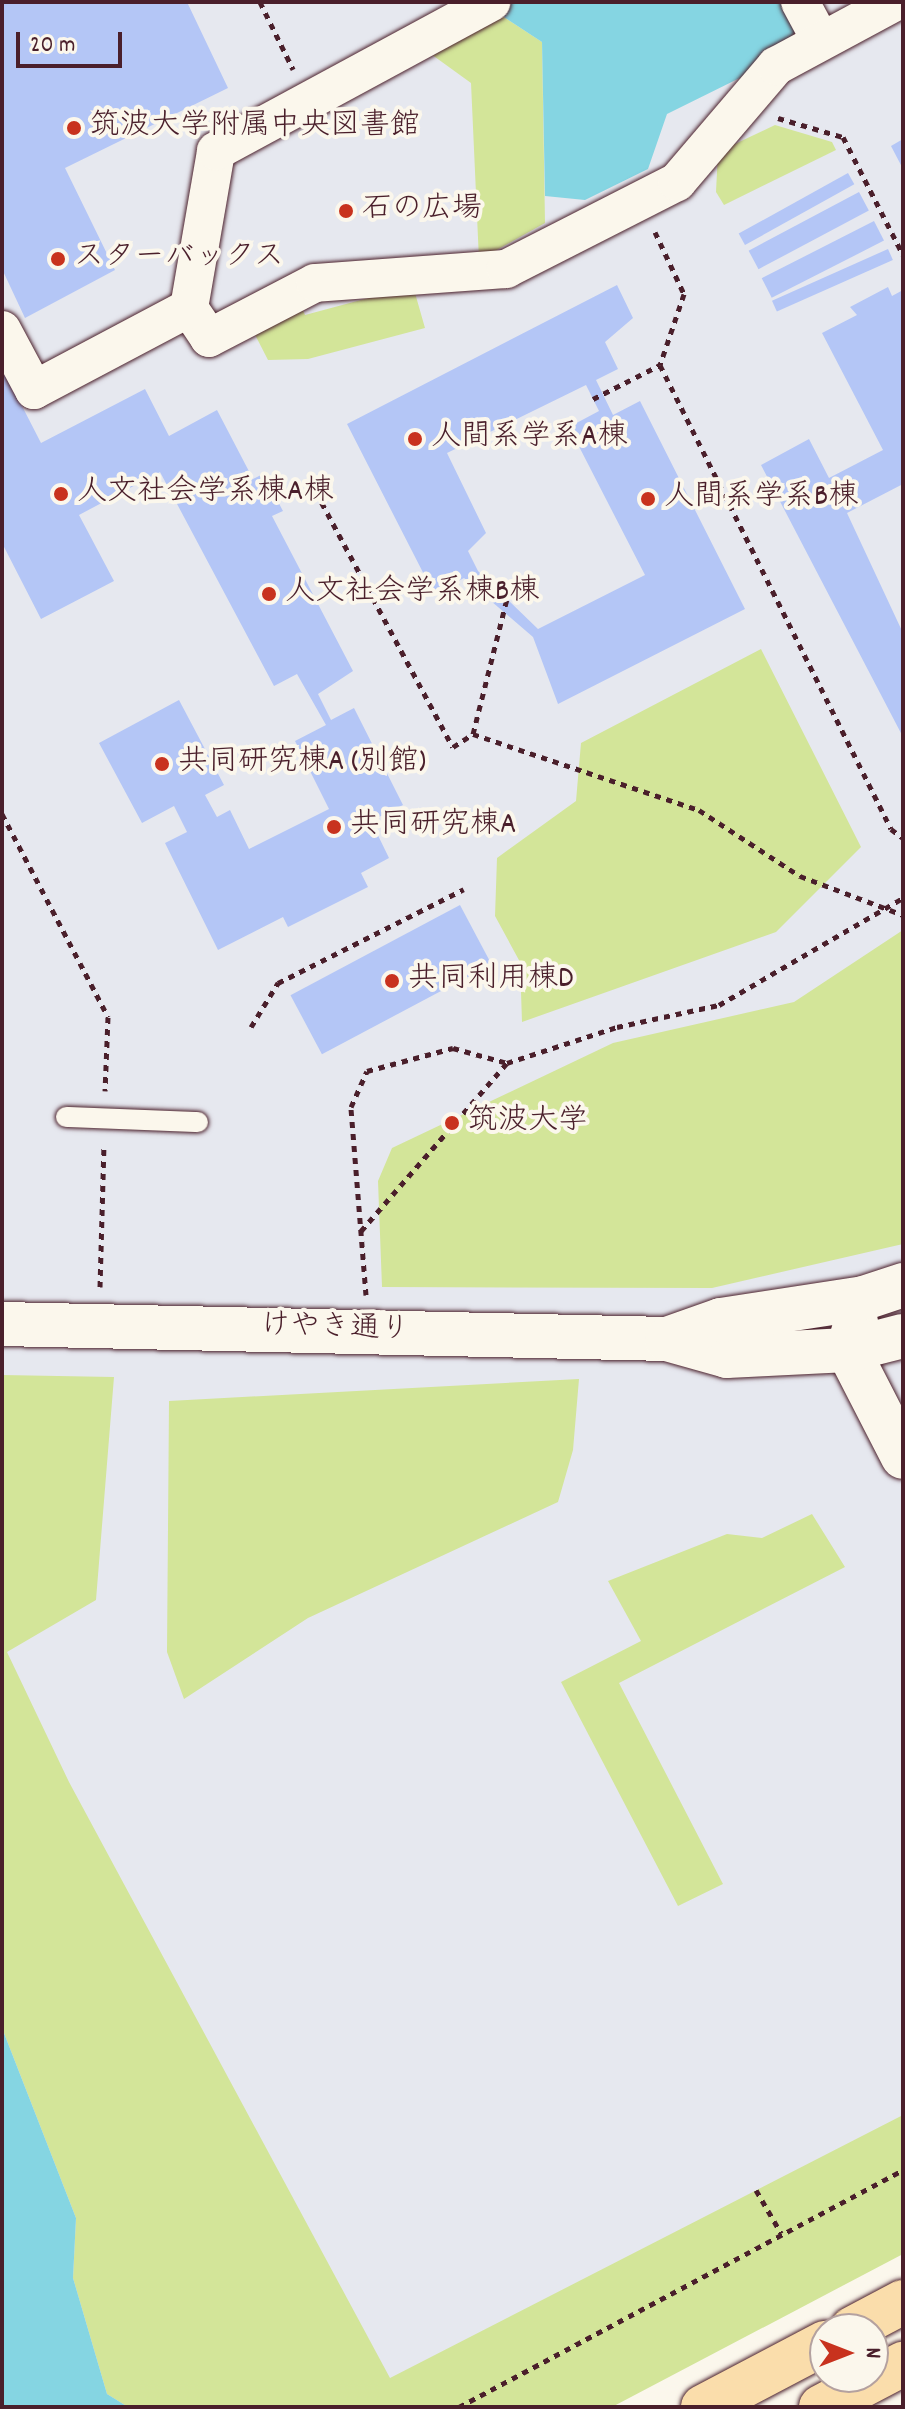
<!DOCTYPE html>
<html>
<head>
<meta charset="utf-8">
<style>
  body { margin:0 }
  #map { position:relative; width:905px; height:2409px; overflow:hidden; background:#fbf7ec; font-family:Dekko,"Klee One",sans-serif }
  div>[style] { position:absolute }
  .built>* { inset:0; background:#e6e8ef }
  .green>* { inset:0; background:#d3e599 }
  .water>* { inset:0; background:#85d5e2 }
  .building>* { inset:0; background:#b4c6f6; transform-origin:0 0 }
  .path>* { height:5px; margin-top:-2.5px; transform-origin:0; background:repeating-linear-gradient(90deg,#4a1f2b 0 6px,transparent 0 12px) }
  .roads { filter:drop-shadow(0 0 2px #4a1f2b) drop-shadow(0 0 2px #4a1f2b) }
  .lane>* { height:20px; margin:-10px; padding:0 10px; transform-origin:10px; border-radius:10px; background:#fbf7ec }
  .street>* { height:38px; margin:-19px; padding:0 19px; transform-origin:19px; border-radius:19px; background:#fbf7ec }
  .secondary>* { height:44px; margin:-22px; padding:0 22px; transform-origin:22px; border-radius:22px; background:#fbf7ec }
  .primary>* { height:44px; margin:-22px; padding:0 22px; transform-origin:22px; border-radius:22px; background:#faddab }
  .dots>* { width:22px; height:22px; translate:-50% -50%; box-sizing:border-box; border:4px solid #fbf7ec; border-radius:50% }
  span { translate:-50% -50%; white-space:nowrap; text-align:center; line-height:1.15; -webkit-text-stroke:8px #fbf7ec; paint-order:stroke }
  .poi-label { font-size:30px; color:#4a1f2b }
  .left { translate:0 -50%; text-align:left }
  .street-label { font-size:30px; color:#4a1f2b }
  .frame { position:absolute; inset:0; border:4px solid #4a1f2b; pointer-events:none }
  .north { position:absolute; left:809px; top:2313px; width:80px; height:80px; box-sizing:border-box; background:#fbf7ec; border:2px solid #b4a19f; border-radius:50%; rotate:90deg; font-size:22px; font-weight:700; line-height:32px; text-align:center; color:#4a1f2b }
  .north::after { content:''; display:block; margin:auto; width:28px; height:36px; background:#c8321e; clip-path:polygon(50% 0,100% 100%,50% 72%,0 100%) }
  .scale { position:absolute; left:16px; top:32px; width:106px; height:36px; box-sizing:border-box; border:4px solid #4a1f2b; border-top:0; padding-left:10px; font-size:24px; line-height:28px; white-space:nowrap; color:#4a1f2b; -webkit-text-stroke:6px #fbf7ec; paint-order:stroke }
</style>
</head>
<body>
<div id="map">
  <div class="built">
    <div style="clip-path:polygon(2px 2px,903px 2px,903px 2244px,599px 2407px,2px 2407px)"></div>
  </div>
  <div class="green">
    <div style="clip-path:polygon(493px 10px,542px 42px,545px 223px,479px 260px,471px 83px,424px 49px)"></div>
    <div style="clip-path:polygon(775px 125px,832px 142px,836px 150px,724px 205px,716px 192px,718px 152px)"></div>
    <div style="clip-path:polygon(413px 286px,425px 328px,308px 359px,268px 360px,251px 327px,300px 303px,305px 315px)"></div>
    <div style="clip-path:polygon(761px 649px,861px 847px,776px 932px,522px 1022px,520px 962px,495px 916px,497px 858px,576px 801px,581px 743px)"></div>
    <div style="clip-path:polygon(903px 930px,903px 1244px,712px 1288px,382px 1287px,378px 1181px,392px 1148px,613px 1043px,794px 1002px)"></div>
    <div style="clip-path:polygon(2px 1375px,114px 1377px,96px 1600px,7px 1652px,69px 1782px,390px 2378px,903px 2115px,903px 2254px,612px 2407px,128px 2407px,107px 2394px,73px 2278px,76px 2218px,2px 2028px)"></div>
    <div style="clip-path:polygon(579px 1379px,573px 1450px,558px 1502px,308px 1618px,184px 1699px,167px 1652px,169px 1401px)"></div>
    <div style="clip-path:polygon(812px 1514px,845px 1567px,619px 1683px,723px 1884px,678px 1906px,561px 1682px,641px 1641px,608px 1581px,727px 1534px,762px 1538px)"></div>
  </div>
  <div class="water">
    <div style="clip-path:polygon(507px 2px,782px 2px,801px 20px,782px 57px,667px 114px,648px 169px,585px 200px,545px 196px,542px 42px,493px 10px)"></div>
    <div style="clip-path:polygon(2px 2028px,76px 2218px,73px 2278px,107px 2394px,128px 2407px,2px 2407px)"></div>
  </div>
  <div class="building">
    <div style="clip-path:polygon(2px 2px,187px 2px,228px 88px,65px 168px,115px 270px,25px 318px,2px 269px)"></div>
    <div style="clip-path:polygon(903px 139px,903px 169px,891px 146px)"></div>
    <div style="left:848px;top:173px;width:13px;height:125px;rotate:61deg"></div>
    <div style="left:859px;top:192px;width:21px;height:125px;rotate:62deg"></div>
    <div style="left:874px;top:221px;width:22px;height:126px;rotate:63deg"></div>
    <div style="left:888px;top:249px;width:12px;height:127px;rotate:66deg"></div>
    <div style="clip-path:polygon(evenodd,617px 285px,633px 318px,605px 342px,618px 369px,596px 380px,613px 415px,640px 401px,745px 609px,558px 704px,533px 637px,464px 578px,434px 594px,347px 424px,617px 285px,586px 385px,599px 411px,569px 427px,645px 575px,538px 629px,478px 571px,468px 551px,486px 533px,447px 453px,586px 385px)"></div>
    <div style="clip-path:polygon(888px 287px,892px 296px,903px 290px,903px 484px,847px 513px,903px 633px,903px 737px,761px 465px,809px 439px,829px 478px,883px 450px,822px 333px,857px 315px,850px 307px)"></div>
    <div style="clip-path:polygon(2px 367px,41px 443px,145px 389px,169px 436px,217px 410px,253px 479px,263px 474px,283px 511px,272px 516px,353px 671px,318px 694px,331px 720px,354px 708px,403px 805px,371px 821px,389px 858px,361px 873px,368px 887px,288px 927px,283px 917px,218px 950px,165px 843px,187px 832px,174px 806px,142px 823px,99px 743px,179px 700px,224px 785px,205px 795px,217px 817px,230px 810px,249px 849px,329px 809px,295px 741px,326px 725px,297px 674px,274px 686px,160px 472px,79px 515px,114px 581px,41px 619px,2px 543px)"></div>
    <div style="left:460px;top:905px;width:67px;height:192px;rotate:62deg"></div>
  </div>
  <div class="path">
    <div style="left:260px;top:2px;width:75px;rotate:63.8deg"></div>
    <div style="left:778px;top:118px;width:68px;rotate:16.3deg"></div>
    <div style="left:843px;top:137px;width:132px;rotate:63deg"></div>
    <div style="left:655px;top:232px;width:68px;rotate:64.9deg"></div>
    <div style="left:684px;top:294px;width:75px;rotate:108.7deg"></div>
    <div style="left:660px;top:365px;width:518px;rotate:63.53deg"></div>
    <div style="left:891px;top:829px;width:15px;rotate:37deg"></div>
    <div style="left:593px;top:399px;width:75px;rotate:-26.9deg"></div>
    <div style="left:316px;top:492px;width:289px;rotate:61.8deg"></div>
    <div style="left:453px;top:747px;width:24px;rotate:-33deg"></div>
    <div style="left:473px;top:734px;width:238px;rotate:18.6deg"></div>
    <div style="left:699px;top:810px;width:121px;rotate:33.2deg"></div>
    <div style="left:800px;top:876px;width:110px;rotate:20.7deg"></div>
    <div style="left:473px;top:734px;width:139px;rotate:-75.9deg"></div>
    <div style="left:2px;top:814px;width:229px;rotate:62.4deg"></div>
    <div style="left:108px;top:1017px;width:74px;rotate:92.3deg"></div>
    <div style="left:251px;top:1027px;width:52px;rotate:-58.5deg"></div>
    <div style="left:278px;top:983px;width:208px;rotate:-26.8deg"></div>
    <div style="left:361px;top:1231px;width:223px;rotate:-49deg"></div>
    <div style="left:100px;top:1287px;width:142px;rotate:-88.4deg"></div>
    <div style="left:366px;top:1295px;width:189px;rotate:-94.6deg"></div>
    <div style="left:351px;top:1107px;width:39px;rotate:-66deg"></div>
    <div style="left:367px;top:1071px;width:89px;rotate:-15deg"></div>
    <div style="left:453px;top:1048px;width:56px;rotate:15.5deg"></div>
    <div style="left:507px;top:1063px;width:116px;rotate:-18.1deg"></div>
    <div style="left:617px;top:1027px;width:104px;rotate:-12.2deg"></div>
    <div style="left:719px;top:1005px;width:213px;rotate:-30.2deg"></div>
    <div style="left:756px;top:2190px;width:50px;rotate:59.8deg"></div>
    <div style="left:459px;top:2407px;width:503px;rotate:-28.09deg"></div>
  </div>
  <div class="roads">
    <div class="lane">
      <div style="left:66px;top:1117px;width:132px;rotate:2.2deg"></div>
    </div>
    <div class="street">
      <div style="left:800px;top:2px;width:44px;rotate:61.7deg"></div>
      <div style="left:189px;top:308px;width:159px;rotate:-80.2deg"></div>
      <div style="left:216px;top:151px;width:313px;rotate:-28.4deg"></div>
      <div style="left:2px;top:330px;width:68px;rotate:61.9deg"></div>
      <div style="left:34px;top:390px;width:175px;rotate:-27.9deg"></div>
      <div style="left:189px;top:308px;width:36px;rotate:56deg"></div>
      <div style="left:209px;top:338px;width:119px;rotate:-27.4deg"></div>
      <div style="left:315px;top:283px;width:192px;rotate:-4.2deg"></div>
      <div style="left:506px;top:269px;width:192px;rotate:-27deg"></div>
      <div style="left:677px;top:182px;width:153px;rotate:-49.5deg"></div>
      <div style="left:776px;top:66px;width:135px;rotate:-28.3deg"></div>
    </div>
    <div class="secondary">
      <div style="left:856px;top:1322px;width:29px;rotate:106deg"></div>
      <div style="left:848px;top:1350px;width:120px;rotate:62.8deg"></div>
      <div style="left:2px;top:1324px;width:665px;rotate:1.29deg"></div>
      <div style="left:667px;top:1339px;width:62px;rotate:15.8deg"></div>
      <div style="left:727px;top:1356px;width:121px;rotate:-2.8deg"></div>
      <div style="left:848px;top:1350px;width:57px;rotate:-14.3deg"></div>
      <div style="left:667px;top:1339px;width:57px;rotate:-19.4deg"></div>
      <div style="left:721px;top:1320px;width:145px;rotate:-8.7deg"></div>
      <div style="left:864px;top:1298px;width:41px;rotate:-18.4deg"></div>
    </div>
    <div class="primary">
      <div style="left:852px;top:2329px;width:58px;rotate:-27.9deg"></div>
      <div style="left:703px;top:2407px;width:138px;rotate:-27.7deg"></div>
      <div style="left:821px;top:2407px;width:93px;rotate:-27.7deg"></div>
    </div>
  </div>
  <div class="dots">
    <div style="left:74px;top:128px;background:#c8321e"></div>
    <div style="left:346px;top:211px;background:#c8321e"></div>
    <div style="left:58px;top:259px;background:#c8321e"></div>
    <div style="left:415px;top:439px;background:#c8321e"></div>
    <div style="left:61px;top:494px;background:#c8321e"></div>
    <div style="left:648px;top:499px;background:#c8321e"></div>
    <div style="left:269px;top:594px;background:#c8321e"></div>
    <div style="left:162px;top:764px;background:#c8321e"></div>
    <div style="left:334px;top:827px;background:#c8321e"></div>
    <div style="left:392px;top:981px;background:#c8321e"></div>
    <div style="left:452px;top:1123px;background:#c8321e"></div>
  </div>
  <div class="poi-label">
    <span class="left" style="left:90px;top:128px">筑波大学附属中央図書館</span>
    <span class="left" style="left:362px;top:211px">石の広場</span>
    <span class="left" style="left:74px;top:259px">スターバックス</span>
    <span class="left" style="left:431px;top:439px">人間系学系A棟</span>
    <span class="left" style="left:77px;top:494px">人文社会学系棟A棟</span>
    <span class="left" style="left:664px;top:499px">人間系学系B棟</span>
    <span class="left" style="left:285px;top:594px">人文社会学系棟B棟</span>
    <span class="left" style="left:178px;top:764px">共同研究棟A (別館)</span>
    <span class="left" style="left:350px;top:827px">共同研究棟A</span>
    <span class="left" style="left:408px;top:981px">共同利用棟D</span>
    <span class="left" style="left:468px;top:1123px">筑波大学</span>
  </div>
  <div class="street-label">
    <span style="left:335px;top:1330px;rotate:2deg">けやき通り</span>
  </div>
  <div class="frame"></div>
  <div class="north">N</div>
  <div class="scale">20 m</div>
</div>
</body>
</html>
